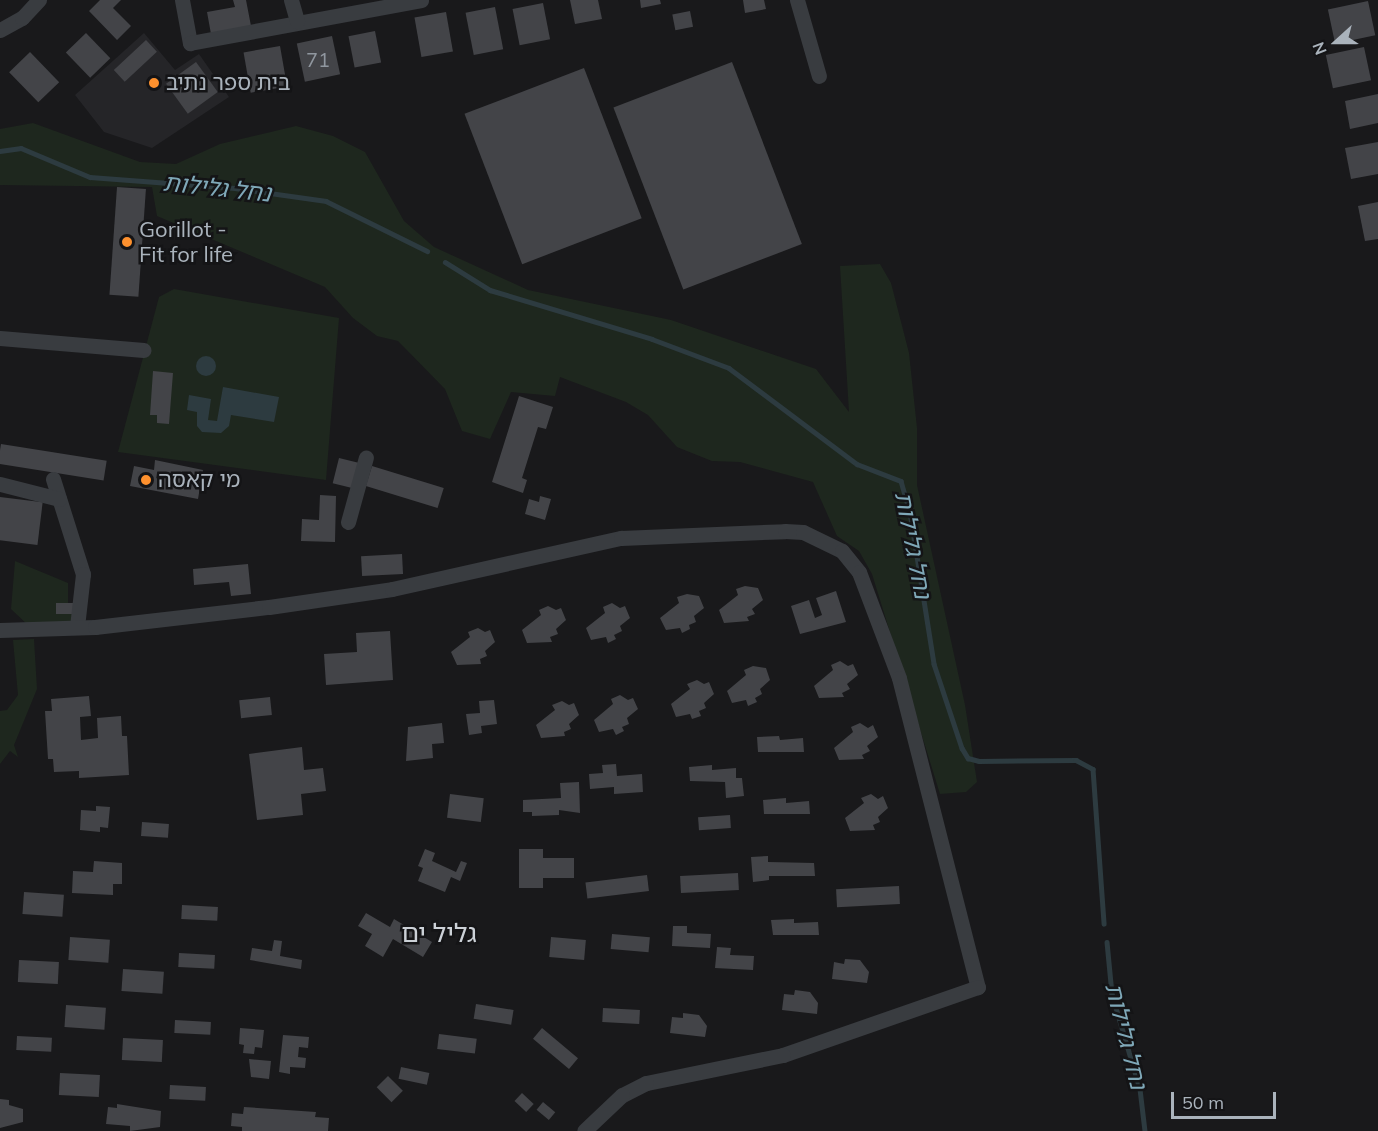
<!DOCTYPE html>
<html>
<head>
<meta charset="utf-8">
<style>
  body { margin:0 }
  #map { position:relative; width:1378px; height:1131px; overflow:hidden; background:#19191b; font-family:Mulish,"Noto Sans Hebrew",sans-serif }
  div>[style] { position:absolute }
  .built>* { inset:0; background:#252528 }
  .green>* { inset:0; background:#1e271e }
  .water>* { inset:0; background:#2d3b40 }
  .round { border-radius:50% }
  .stream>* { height:4.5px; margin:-2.25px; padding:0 2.25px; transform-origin:2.25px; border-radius:2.25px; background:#2d3b40 }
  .building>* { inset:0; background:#434448; transform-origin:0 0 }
  .minor>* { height:15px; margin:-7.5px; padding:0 7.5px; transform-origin:7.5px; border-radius:7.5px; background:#393c40 }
  .dots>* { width:16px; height:16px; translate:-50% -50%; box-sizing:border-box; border:3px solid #141416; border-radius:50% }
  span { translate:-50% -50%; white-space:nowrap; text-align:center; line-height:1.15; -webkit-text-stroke:5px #141416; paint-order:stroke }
  .number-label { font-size:20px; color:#90979f }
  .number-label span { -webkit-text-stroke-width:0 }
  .poi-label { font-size:22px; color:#aab3bc }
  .left { translate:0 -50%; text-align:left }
  .water-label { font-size:24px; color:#7fa8b8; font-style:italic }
  .quarter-label { font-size:26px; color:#ccd1d7 }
  .north { position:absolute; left:1306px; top:12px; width:60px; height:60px; -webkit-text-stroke:4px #141416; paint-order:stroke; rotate:249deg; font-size:16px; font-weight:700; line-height:24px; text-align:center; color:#aab3bc }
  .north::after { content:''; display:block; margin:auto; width:21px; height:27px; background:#aab3bc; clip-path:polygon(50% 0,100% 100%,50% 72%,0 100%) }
  .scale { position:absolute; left:1171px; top:1092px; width:105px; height:27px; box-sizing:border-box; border:3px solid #aab3bc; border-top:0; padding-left:8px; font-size:18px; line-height:21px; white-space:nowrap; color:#aab3bc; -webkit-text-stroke:4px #141416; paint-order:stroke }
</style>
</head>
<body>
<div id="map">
  <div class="built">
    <div style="clip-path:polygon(144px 33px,175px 70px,199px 54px,229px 97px,152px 148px,104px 132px,75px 95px)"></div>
  </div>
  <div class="green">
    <div style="clip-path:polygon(33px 123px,140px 162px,176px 164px,220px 144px,296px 126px,333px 136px,365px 152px,404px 221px,434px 247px,528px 290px,671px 320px,816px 369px,849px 412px,840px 266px,880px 264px,891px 283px,909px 353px,917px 428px,917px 485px,965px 705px,977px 782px,966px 792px,940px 794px,872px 574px,859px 551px,837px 536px,813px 482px,740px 462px,712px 461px,677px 447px,648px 415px,626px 402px,560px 377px,555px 396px,511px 392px,490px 439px,462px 431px,445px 389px,398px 341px,377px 336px,353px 318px,325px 287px,157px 216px,152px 187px,0 185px,0 129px)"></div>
    <div style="clip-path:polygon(174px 289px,339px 318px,326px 480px,118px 452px,159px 297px)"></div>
    <div style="clip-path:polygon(15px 561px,68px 583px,68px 603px,56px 603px,56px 613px,77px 613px,72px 621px,30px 627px,11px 609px)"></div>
    <div style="clip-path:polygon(34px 639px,37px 689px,14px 745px,18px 757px,10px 751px,0 764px,0 711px,7px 710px,18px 695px,13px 640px)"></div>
  </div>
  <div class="water">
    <div class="round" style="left:196px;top:356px;width:20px;height:20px"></div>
    <div style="clip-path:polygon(223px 387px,279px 397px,274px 422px,231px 415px,229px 426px,221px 433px,202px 432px,197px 426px,197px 412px,187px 410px,189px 395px,211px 399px,208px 420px,217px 421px)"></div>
  </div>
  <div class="stream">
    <div style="left:0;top:151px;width:21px;rotate:-8deg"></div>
    <div style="left:21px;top:148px;width:75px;rotate:22.8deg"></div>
    <div style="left:90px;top:177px;width:145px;rotate:4.3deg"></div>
    <div style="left:235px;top:188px;width:92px;rotate:8.1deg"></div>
    <div style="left:326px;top:201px;width:113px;rotate:26.3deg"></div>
    <div style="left:445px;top:262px;width:53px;rotate:31.9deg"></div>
    <div style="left:490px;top:290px;width:169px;rotate:16.8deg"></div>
    <div style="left:652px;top:339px;width:82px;rotate:20.6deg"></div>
    <div style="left:729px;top:368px;width:160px;rotate:36.9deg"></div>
    <div style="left:857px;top:464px;width:47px;rotate:21.1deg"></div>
    <div style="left:901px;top:481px;width:32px;rotate:74deg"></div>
    <div style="left:910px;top:512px;width:154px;rotate:81deg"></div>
    <div style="left:934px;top:664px;width:89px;rotate:71.6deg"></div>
    <div style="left:962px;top:748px;width:12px;rotate:59deg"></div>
    <div style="left:968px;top:758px;width:11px;rotate:15deg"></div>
    <div style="left:979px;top:761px;width:97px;rotate:-0.6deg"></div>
    <div style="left:1076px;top:760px;width:19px;rotate:28deg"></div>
    <div style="left:1093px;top:769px;width:155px;rotate:85.9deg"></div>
    <div style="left:1107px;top:942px;width:52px;rotate:84.5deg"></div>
    <div style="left:1112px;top:994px;width:99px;rotate:73.6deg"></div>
    <div style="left:1140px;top:1089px;width:42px;rotate:83.2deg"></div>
  </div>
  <div class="building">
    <div style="clip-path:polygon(100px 0,121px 0,113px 8px,131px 26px,117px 40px,89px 11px)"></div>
    <div style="clip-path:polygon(233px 0,246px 0,251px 26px,211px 34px,207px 12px,235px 7px)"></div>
    <div style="clip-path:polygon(570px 0,598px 0,602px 19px,575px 24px)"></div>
    <div style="clip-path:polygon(640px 0,660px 0,661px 4px,641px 8px)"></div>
    <div style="clip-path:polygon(743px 0,764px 0,766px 9px,745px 13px)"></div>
    <div style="left:1368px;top:1px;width:35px;height:41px;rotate:78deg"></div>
    <div style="left:543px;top:3px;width:37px;height:31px;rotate:79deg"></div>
    <div style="left:495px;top:7px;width:43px;height:30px;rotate:79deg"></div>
    <div style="left:690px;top:11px;width:16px;height:18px;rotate:79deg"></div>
    <div style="left:446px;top:12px;width:40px;height:32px;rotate:80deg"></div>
    <div style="left:375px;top:31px;width:32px;height:27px;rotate:79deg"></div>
    <div style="left:86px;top:33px;width:35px;height:28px;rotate:46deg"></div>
    <div style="left:332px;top:36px;width:39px;height:36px;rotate:78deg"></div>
    <div style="left:146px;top:40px;width:16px;height:44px;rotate:47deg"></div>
    <div style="left:280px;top:46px;width:41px;height:37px;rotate:80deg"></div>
    <div style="left:1364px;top:47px;width:34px;height:39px;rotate:78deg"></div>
    <div style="left:30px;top:52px;width:42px;height:29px;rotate:46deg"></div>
    <div style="left:196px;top:62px;width:37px;height:37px;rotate:54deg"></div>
    <div style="left:732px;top:62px;width:195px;height:127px;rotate:69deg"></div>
    <div style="left:584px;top:68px;width:161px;height:128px;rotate:69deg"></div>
    <div style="clip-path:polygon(1378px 94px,1378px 123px,1350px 129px,1345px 101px)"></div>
    <div style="clip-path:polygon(1378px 142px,1378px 174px,1351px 179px,1345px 148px)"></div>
    <div style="left:117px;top:187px;width:29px;height:108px;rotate:4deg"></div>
    <div style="clip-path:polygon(1378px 202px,1378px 239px,1365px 241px,1358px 206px)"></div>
    <div style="clip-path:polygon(153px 371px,173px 373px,169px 424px,157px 423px,157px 415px,150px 415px)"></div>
    <div style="clip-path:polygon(519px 396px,553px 407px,546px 429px,538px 427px,522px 478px,527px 480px,523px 493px,492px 482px)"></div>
    <div style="left:1px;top:444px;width:107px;height:20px;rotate:9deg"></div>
    <div style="left:339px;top:458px;width:21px;height:26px;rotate:14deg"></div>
    <div style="clip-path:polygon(155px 460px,203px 470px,198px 499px,130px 486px,134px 466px,154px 470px)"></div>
    <div style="left:372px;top:466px;width:75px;height:21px;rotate:17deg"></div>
    <div style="clip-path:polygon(320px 495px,336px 496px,335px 542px,301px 541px,302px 519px,319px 520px)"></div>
    <div style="clip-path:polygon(540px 496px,551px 499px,545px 520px,525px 514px,529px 499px,539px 502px)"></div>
    <div style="left:0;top:497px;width:43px;height:43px;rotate:7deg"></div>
    <div style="left:402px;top:554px;width:20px;height:41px;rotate:87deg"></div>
    <div style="clip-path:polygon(248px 564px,251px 594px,231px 596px,229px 582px,194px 585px,193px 569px)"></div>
    <div style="clip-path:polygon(745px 586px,758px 588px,763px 600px,752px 609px,755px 614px,747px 617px,749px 621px,724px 623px,719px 610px,738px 595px,736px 589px)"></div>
    <div style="clip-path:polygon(836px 591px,846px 622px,800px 634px,791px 606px,809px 600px,815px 618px,822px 615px,816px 598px)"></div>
    <div style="clip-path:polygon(687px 594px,699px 596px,704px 608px,694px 616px,696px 622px,689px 625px,690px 629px,682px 633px,680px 628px,666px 630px,660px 618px,679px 603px,677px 597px)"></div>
    <div style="left:56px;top:603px;width:20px;height:11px"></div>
    <div style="clip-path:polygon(612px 603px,620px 608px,625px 606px,630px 618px,620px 626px,622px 631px,614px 635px,616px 639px,608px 643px,606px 637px,591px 640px,586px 628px,605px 613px,603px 607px)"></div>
    <div style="clip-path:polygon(548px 606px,556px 610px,561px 608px,566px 620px,556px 629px,558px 634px,550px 637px,552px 642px,527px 643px,522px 630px,541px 615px,539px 610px)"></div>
    <div style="clip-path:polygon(478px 628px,485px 632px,490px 630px,495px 642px,485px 651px,487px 656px,480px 659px,481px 664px,457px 665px,451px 652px,470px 637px,468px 632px)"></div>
    <div style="clip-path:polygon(390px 631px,393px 680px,326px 685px,324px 654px,357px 652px,356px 633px)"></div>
    <div style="clip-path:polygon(840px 661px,848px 666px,853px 664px,858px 675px,847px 684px,850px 689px,842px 693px,844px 697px,819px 698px,814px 686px,833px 670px,831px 665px)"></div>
    <div style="clip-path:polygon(753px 666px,766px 668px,770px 680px,760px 689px,762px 694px,755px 698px,757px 702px,748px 706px,746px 700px,732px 703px,727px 691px,746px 675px,744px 670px)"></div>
    <div style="clip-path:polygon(697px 680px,704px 684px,709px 682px,714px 694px,704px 703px,706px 708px,699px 711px,701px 716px,692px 719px,690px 714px,676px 717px,671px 704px,690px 689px,687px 684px)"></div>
    <div style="clip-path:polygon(620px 695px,628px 700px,633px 698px,638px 709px,627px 718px,629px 724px,622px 727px,624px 731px,616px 735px,613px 729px,599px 732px,594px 720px,613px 704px,611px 699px)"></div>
    <div style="clip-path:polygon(89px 696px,91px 716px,80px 717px,81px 740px,98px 738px,97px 718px,121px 716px,122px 736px,127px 736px,129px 775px,79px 778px,79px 771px,54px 772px,53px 759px,48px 759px,45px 711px,52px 711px,51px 699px)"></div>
    <div style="left:270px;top:697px;width:18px;height:31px;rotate:84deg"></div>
    <div style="clip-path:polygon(494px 700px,497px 724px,481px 726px,482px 733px,469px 735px,466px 714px,480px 713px,479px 701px)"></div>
    <div style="clip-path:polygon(562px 701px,569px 705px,574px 703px,579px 715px,569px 724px,571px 729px,564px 732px,565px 736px,541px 738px,536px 725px,555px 710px,552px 705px)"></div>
    <div style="clip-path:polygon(442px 723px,444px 743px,432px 744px,433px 758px,406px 761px,408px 727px)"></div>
    <div style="clip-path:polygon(860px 723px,868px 728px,873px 725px,878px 737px,867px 746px,870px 751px,862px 755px,864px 759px,839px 760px,834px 748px,853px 732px,851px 727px)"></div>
    <div style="clip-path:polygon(779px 736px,780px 740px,803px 738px,804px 752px,758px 752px,757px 737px)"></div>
    <div style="clip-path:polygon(302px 747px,304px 770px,323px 768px,326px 791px,301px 794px,303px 815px,257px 820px,249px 754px)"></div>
    <div style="clip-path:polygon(616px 764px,617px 776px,642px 774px,643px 792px,614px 794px,614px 787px,590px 789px,589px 774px,603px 773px,602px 765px)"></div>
    <div style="clip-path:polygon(712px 765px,712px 770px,736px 768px,736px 778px,742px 778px,744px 796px,726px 798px,725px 782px,690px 781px,689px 767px)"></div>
    <div style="clip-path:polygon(579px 782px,580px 813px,559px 810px,559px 815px,532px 816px,532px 812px,523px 812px,523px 800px,561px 798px,560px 783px)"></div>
    <div style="left:450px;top:794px;width:34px;height:24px;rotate:7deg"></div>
    <div style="clip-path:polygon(871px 794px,878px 799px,883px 796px,888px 808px,878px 817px,880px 822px,873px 825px,875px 830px,850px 831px,845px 818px,864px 803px,861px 798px)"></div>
    <div style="clip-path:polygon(786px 798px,786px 803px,809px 801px,810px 814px,764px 814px,763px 800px)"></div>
    <div style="clip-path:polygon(96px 806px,110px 807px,108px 828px,100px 827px,100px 832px,80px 830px,81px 810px,96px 811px)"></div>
    <div style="left:730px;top:815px;width:13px;height:32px;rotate:86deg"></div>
    <div style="left:142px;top:822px;width:27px;height:14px;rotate:4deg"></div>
    <div style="clip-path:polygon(425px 849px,435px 853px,432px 861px,456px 872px,461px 861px,467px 863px,460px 881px,451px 877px,445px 892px,418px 881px,423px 868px,418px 866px)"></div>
    <div style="clip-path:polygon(519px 849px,543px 849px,543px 858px,574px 858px,574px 878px,543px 878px,543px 888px,519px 888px)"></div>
    <div style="clip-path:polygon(768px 856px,768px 862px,814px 863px,815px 876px,769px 876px,769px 880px,753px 882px,751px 857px)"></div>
    <div style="clip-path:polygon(94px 861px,122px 863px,122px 884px,113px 884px,113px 895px,72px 893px,73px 871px,93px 872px)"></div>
    <div style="left:738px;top:873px;width:17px;height:58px;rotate:87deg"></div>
    <div style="left:647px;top:875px;width:16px;height:62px;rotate:83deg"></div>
    <div style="left:899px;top:886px;width:18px;height:63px;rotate:87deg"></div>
    <div style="left:24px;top:892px;width:40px;height:22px;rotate:4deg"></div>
    <div style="left:182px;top:905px;width:36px;height:14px;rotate:3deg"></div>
    <div style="clip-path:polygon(366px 913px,390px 927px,394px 919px,432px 942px,423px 957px,393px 939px,383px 957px,365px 946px,372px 934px,358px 926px)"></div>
    <div style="clip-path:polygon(794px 919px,794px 923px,818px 922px,819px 935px,773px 935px,771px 920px)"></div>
    <div style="clip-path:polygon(673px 926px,687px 926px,687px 933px,711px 934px,710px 948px,672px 946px)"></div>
    <div style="left:612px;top:934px;width:38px;height:15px;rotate:5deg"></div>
    <div style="left:70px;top:937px;width:40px;height:23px;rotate:4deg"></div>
    <div style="left:551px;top:937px;width:35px;height:20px;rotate:5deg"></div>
    <div style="clip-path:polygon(274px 940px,282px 941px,280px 956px,302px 960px,301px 969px,250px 960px,252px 948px,272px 951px)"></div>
    <div style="clip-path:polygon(717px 947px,731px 948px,730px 955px,754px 956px,753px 970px,715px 968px)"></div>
    <div style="left:179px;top:953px;width:36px;height:14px;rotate:3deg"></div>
    <div style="clip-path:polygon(845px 959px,860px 960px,869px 972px,867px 983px,832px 979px,834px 962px,844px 964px)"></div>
    <div style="left:19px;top:960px;width:40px;height:22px;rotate:3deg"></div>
    <div style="left:123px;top:969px;width:41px;height:22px;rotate:4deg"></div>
    <div style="clip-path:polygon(795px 990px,810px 992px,818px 1003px,817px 1014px,782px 1010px,784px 994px,794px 995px)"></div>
    <div style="left:476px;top:1004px;width:38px;height:15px;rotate:9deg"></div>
    <div style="left:66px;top:1005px;width:40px;height:22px;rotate:4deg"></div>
    <div style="left:603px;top:1008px;width:37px;height:14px;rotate:3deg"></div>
    <div style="clip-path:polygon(683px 1013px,699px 1015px,707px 1026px,705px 1037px,670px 1033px,672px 1017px,683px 1018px)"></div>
    <div style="left:175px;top:1020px;width:36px;height:13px;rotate:3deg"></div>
    <div style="clip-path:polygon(240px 1028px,264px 1030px,262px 1048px,255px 1047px,254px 1054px,243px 1053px,244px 1045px,239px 1044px)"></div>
    <div style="left:542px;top:1028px;width:47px;height:14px;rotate:40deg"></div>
    <div style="left:439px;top:1034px;width:38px;height:15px;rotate:7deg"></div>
    <div style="clip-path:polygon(283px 1035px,309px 1037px,308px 1048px,299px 1047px,298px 1057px,306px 1058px,305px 1068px,290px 1067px,290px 1074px,279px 1072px)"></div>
    <div style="left:17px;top:1036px;width:35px;height:14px;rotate:3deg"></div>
    <div style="left:123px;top:1038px;width:40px;height:22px;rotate:3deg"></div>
    <div style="clip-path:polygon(249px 1059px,271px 1061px,269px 1079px,251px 1077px)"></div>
    <div style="left:401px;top:1067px;width:29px;height:12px;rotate:12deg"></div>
    <div style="left:60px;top:1073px;width:40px;height:22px;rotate:3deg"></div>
    <div style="left:388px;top:1076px;width:21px;height:16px;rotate:45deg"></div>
    <div style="left:170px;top:1085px;width:36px;height:14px;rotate:3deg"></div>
    <div style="left:522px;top:1093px;width:16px;height:11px;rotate:43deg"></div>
    <div style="clip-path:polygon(0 1099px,9px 1100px,9px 1105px,23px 1109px,23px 1122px,0 1128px)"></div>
    <div style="left:543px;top:1102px;width:16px;height:10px;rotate:40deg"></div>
    <div style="clip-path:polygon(117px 1104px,161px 1111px,160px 1127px,130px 1131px,130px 1126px,106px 1124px,108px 1107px,117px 1108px)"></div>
    <div style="clip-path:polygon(244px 1107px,316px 1112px,315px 1117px,329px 1118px,328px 1131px,242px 1131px,242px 1127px,231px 1126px,232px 1113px,243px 1114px)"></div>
  </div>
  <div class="minor">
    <div style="left:182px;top:0;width:44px;rotate:79.5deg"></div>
    <div style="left:190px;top:43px;width:235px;rotate:-10.5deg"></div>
    <div style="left:291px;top:0;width:22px;rotate:74deg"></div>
    <div style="left:797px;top:0;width:79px;rotate:73.9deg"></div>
    <div style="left:0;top:30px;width:25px;rotate:-29deg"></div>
    <div style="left:22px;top:18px;width:25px;rotate:-47deg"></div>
    <div style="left:0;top:338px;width:144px;rotate:4.8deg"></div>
    <div style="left:53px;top:479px;width:100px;rotate:72.5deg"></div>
    <div style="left:83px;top:574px;width:53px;rotate:96.5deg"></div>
    <div style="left:0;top:484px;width:61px;rotate:14.3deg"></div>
    <div style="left:348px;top:522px;width:67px;rotate:-74.5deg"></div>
    <div style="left:0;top:630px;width:95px;rotate:-1.8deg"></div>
    <div style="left:95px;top:627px;width:175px;rotate:-6.6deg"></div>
    <div style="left:269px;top:607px;width:124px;rotate:-8.3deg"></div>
    <div style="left:392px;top:589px;width:235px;rotate:-12.6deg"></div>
    <div style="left:621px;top:538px;width:164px;rotate:-2.4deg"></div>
    <div style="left:785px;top:531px;width:18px;rotate:3deg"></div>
    <div style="left:803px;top:532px;width:43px;rotate:26deg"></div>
    <div style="left:842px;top:551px;width:27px;rotate:51deg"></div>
    <div style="left:859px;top:572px;width:113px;rotate:69.3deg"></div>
    <div style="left:899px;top:678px;width:319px;rotate:75.7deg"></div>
    <div style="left:978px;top:987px;width:207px;rotate:160.8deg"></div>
    <div style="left:783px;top:1055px;width:140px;rotate:168.4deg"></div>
    <div style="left:646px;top:1083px;width:27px;rotate:153deg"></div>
    <div style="left:622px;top:1095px;width:52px;rotate:136.5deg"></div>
  </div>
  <div class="dots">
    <div style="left:154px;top:83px;background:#fe912e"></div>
    <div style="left:127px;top:242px;background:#fe912e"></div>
    <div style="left:146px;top:480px;background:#fe912e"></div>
  </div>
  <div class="number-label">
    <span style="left:318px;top:59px">71</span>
  </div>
  <div class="poi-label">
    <span class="left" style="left:166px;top:83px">בית ספר נתיב</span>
    <span class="left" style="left:139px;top:242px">Gorillot -<br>Fit for life</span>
    <span class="left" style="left:158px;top:480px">מי קאסה</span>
  </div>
  <div class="water-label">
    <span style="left:217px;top:188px;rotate:6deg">נחל גלילות</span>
    <span style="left:913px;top:545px;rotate:79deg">נחל גלילות</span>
    <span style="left:1126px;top:1036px;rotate:76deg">נחל גלילות</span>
  </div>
  <div class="quarter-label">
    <span style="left:439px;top:933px">גליל ים</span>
  </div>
  <div class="north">N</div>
  <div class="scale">50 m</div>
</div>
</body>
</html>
